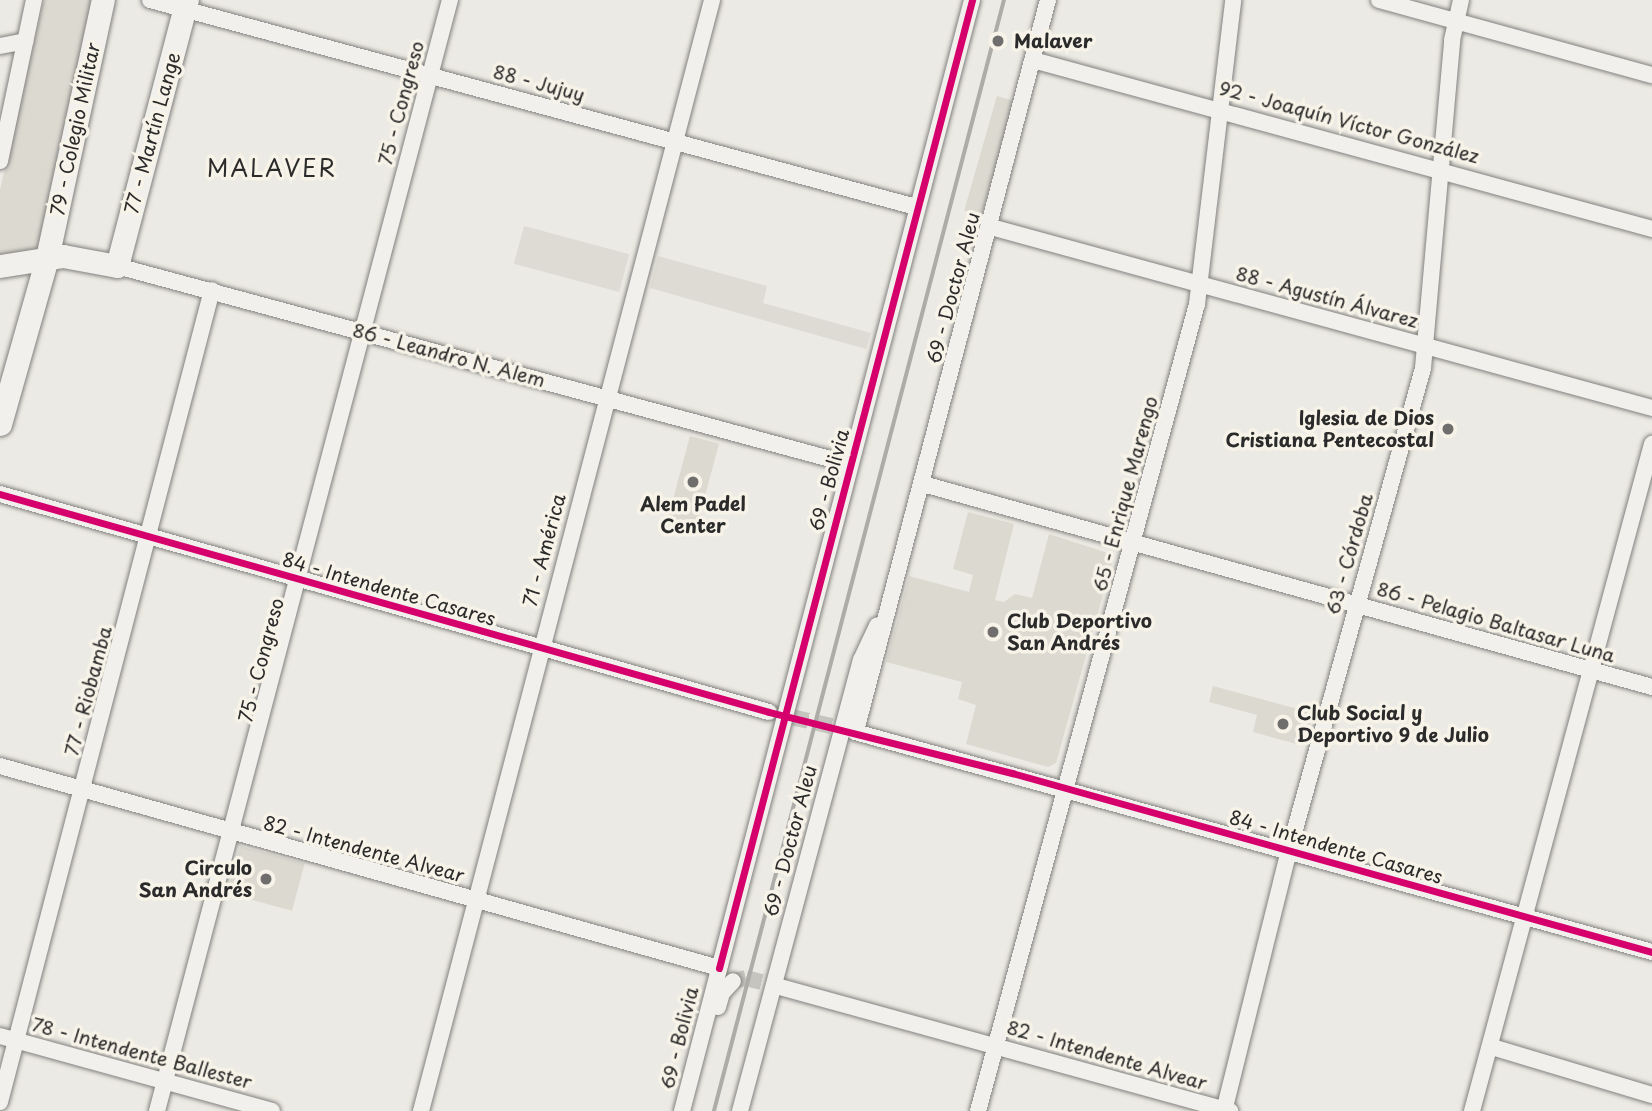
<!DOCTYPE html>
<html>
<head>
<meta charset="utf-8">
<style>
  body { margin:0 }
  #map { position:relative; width:1652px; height:1111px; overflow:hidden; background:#eceae4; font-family:"Playpen Sans",sans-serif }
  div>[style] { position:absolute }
  .built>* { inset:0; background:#dddbd3; transform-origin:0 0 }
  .green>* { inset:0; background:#dcd9d1; transform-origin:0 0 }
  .street-tunnel>* { height:16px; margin-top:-8px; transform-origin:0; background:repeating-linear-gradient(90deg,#c5c4bf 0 16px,transparent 0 24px) }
  .roads { filter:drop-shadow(0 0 2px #82817e) drop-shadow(0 0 2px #82817e) }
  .street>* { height:16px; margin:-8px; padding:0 8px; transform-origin:8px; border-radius:8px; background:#f1f0ec }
  .secondary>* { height:23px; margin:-11.5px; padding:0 11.5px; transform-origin:11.5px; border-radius:11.5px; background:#f1f0ec }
  .rail>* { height:3.5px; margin:-1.75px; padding:0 1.75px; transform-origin:1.75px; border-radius:1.75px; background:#adaca9 }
  .cycleway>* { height:7px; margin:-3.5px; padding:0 3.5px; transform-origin:3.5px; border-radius:3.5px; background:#d6006c }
  .dots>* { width:19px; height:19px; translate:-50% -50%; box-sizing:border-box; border:4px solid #f7f3e8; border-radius:50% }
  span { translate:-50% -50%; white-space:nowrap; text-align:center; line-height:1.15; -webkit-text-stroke:7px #f7f3e8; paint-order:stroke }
  .poi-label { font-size:19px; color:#2b2b2b; font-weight:700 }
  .left { translate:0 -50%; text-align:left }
  .right { translate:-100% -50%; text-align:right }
  .street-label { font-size:19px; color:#2b2b2b }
  .quarter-label { font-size:23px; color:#2b2b2b; letter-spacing:2px }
</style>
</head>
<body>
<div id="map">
  <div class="built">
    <div style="left:524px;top:226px;width:109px;height:39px;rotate:15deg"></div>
    <div style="clip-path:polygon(658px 256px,767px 286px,763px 303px,871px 333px,866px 349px,650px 288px)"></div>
  </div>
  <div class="green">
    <div style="clip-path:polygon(44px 0,96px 0,37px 253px,0 260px,0 190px)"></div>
    <div style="left:997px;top:96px;width:18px;height:119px;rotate:16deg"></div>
    <div style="left:690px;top:436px;width:30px;height:87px;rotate:15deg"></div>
    <div style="clip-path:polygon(968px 512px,1014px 524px,995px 600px,1004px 602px,1015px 594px,1032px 598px,1049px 534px,1114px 555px,1056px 763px,1048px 767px,966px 744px,976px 705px,958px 699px,962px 682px,886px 662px,909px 576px,969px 592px,973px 575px,953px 569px)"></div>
    <div style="clip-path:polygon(1213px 686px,1313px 713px,1304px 746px,1253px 732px,1257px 715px,1209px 702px)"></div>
    <div style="left:240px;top:846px;width:67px;height:49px;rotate:15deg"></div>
  </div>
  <div class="street-tunnel">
    <div style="left:769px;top:712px;width:86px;rotate:12.7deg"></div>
    <div style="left:733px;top:981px;width:13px;rotate:-13deg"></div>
    <div style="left:746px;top:978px;width:35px;rotate:15deg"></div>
  </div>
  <div class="roads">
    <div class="street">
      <div style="left:150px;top:0;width:793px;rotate:15.12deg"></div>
      <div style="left:1379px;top:0;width:283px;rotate:15.4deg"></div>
      <div style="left:0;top:46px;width:26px;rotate:-11deg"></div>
      <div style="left:1033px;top:60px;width:642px;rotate:15.27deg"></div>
      <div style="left:0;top:161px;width:165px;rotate:-78.1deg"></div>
      <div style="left:991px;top:227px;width:685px;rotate:15.31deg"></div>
      <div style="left:117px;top:266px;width:758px;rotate:15.14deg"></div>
      <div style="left:923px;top:484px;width:757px;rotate:15.56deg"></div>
      <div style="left:0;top:494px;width:799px;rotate:15.83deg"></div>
      <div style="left:858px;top:723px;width:748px;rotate:-75.28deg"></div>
      <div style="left:855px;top:732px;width:827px;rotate:15.43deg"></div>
      <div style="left:0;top:766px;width:747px;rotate:15.69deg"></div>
      <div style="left:780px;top:987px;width:467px;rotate:15.4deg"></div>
      <div style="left:718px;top:1007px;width:15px;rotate:-74deg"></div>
      <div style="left:722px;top:993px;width:16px;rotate:-47deg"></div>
      <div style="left:0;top:1036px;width:282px;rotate:15.4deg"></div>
      <div style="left:1492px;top:1047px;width:167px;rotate:16.7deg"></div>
      <div style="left:0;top:1102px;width:839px;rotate:-75.37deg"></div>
      <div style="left:157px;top:1111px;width:1149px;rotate:-75.23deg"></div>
      <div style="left:421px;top:1111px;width:1148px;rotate:-75.32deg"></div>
      <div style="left:682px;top:1111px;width:1148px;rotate:-75.37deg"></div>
      <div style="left:740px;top:1111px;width:467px;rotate:-75deg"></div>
      <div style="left:861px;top:660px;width:38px;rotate:-65deg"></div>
      <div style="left:978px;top:1111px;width:836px;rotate:-74.82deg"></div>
      <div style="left:1197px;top:304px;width:306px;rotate:-83.2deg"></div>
      <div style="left:1224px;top:1111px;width:268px;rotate:-76deg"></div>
      <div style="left:1289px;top:851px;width:501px;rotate:-74.49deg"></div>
      <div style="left:1423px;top:368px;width:329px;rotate:-84.9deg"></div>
      <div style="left:1452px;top:40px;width:41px;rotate:-77.3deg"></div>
      <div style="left:1472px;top:1111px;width:691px;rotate:-74.9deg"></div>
    </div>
    <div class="secondary">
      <div style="left:0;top:266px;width:64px;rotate:-9deg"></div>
      <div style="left:63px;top:256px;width:55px;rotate:10.5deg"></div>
      <div style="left:117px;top:266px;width:275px;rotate:-75.3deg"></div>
      <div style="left:0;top:424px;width:173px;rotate:-74.2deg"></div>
      <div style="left:47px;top:258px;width:264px;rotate:-77.8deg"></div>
    </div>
  </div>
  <div class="rail">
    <div style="left:714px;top:1111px;width:1148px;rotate:-75.37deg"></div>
  </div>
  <div class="cycleway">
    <div style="left:0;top:494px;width:799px;rotate:15.83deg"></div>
    <div style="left:769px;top:712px;width:251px;rotate:14.1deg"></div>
    <div style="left:1012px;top:773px;width:665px;rotate:15.63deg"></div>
    <div style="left:719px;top:968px;width:1001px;rotate:-75.35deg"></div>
  </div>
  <div class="dots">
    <div style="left:998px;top:41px;background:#6f6e6c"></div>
    <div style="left:1448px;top:429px;background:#6f6e6c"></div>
    <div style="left:693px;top:482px;background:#6f6e6c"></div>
    <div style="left:993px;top:632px;background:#6f6e6c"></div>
    <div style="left:1283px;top:724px;background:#6f6e6c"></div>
    <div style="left:266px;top:879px;background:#6f6e6c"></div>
  </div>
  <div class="poi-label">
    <span class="left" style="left:1014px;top:41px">Malaver</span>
    <span class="right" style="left:1434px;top:429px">Iglesia de Dios<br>Cristiana Pentecostal</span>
    <span style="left:693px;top:515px">Alem Padel<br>Center</span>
    <span class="left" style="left:1007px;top:632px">Club Deportivo<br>San Andrés</span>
    <span class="left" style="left:1297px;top:724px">Club Social y<br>Deportivo 9 de Julio</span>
    <span class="right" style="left:252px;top:879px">Circulo<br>San Andrés</span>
  </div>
  <div class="street-label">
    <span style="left:539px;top:83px;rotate:15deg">88 - Jujuy</span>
    <span style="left:401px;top:103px;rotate:-75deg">75 - Congreso</span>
    <span style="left:1349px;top:122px;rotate:15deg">92 - Joaquín Víctor González</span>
    <span style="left:75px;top:129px;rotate:-78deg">79 - Colegio Militar</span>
    <span style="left:152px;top:133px;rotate:-75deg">77 - Martín Lange</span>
    <span style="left:953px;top:288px;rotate:-75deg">69 - Doctor Aleu</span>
    <span style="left:1327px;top:297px;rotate:15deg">88 - Agustín Álvarez</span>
    <span style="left:449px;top:355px;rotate:15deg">86 - Leandro N. Alem</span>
    <span style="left:829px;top:480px;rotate:-75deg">69 - Bolivia</span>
    <span style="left:1125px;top:494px;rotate:-75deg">65 - Enrique Marengo</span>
    <span style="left:544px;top:550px;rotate:-75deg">71 - América</span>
    <span style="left:1349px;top:554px;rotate:-74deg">63 - Córdoba</span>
    <span style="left:389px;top:589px;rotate:16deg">84 - Intendente Casares</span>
    <span style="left:1496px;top:622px;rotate:16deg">86 - Pelagio Baltasar Luna</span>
    <span style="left:261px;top:660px;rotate:-75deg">75 - Congreso</span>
    <span style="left:88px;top:691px;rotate:-75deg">77 - Riobamba</span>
    <span style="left:790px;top:841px;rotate:-75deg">69 - Doctor Aleu</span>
    <span style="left:1336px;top:847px;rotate:16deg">84 - Intendente Casares</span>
    <span style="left:364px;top:849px;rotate:15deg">82 - Intendente Alvear</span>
    <span style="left:679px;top:1038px;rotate:-76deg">69 - Bolivia</span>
    <span style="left:142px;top:1053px;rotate:15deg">78 - Intendente Ballester</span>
    <span style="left:1107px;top:1055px;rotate:16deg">82 - Intendente Alvear</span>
  </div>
  <div class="quarter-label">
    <span style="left:272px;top:168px">MALAVER</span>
  </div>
</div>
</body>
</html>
